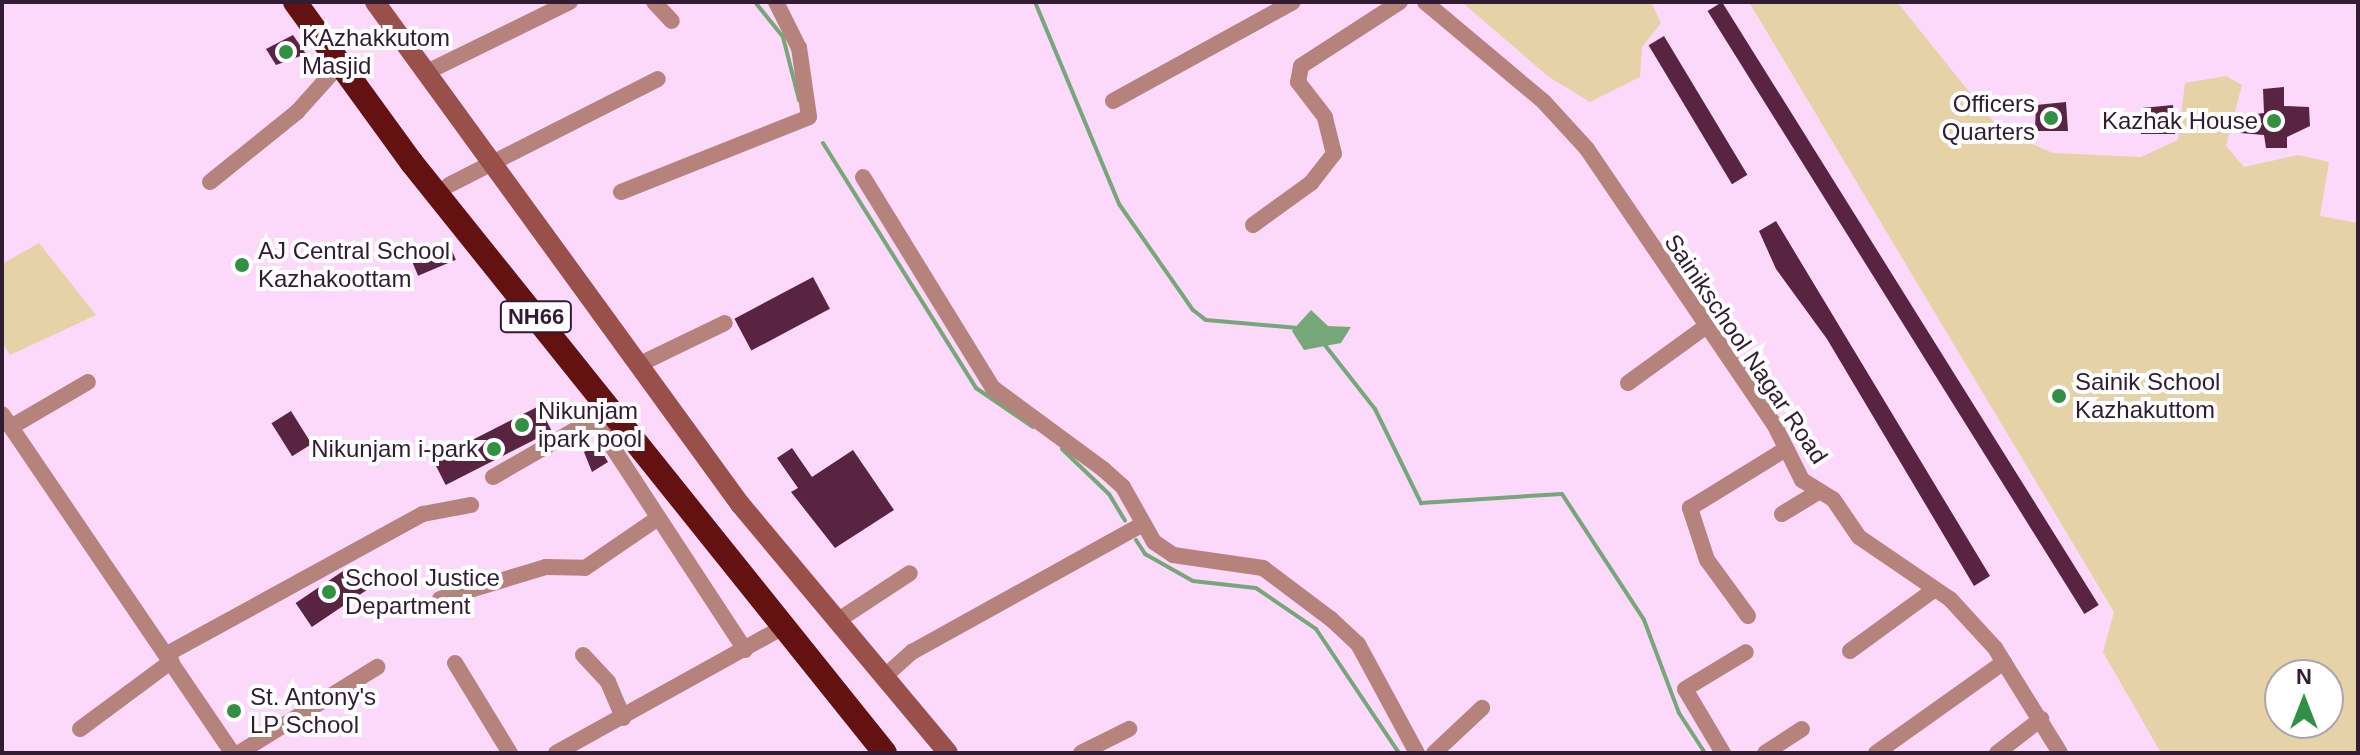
<!DOCTYPE html>
<html>
<head>
<meta charset="utf-8">
<style>
  body { margin:0 }
  #map { position:relative; width:2360px; height:755px; overflow:hidden; background:#fcd8fb; font-family:Helvetica,sans-serif }
  div>[style] { position:absolute }
  .green>* { inset:0; background:#e5d2a7 }
  .water>* { inset:0; background:#75a779 }
  .stream>* { height:4px; margin:-2px; padding:0 2px; transform-origin:2px; border-radius:2px; background:#75a779 }
  .building>* { inset:0; background:#582442; transform-origin:0 0 }
  .street>* { height:16px; margin:-8px; padding:0 8px; transform-origin:8px; border-radius:8px; background:#b6827c }
  .secondary>* { height:20px; margin:-10px; padding:0 10px; transform-origin:10px; border-radius:10px; background:#9a504a }
  .highway>* { height:24px; margin:-12px; padding:0 12px; transform-origin:12px; border-radius:12px; background:#641111 }
  .dots>* { width:22px; height:22px; translate:-50% -50%; box-sizing:border-box; border:4px solid #fff; border-radius:50% }
  span { translate:-50% -50%; white-space:nowrap; text-align:center; line-height:1.15; -webkit-text-stroke:8px #fff; paint-order:stroke }
  .shield-label span { padding:2px 6px; background:#fff; border:2px solid; border-radius:6px; -webkit-text-stroke-width:0 }
  .shield-label { font-size:22px; color:#321c33; font-weight:700 }
  .poi-label { font-size:24px; color:#321c33 }
  .left { translate:0 -50%; text-align:left }
  .right { translate:-100% -50%; text-align:right }
  .street-label { font-size:24px; color:#321c33 }
  .frame { position:absolute; inset:0; border:4px solid #321c33; pointer-events:none }
  .north { position:absolute; left:2264px; top:659px; width:80px; height:80px; box-sizing:border-box; background:#fff; border:2px solid #ada4ad; border-radius:50%; rotate:0deg; font-size:22px; font-weight:700; line-height:32px; text-align:center; color:#321c33 }
  .north::after { content:''; display:block; margin:auto; width:28px; height:36px; background:#329042; clip-path:polygon(50% 0,100% 100%,50% 72%,0 100%) }
</style>
</head>
<body>
<div id="map">
  <div class="green">
    <div style="clip-path:polygon(1462px 2px,1651px 2px,1661px 23px,1642px 47px,1640px 77px,1590px 102px,1549px 77px)"></div>
    <div style="clip-path:polygon(evenodd,1749px 2px,1897px 2px,2000px 130px,2053px 153px,2141px 157px,2178px 140px,2185px 83px,2226px 76px,2242px 85px,2226px 146px,2244px 167px,2298px 155px,2329px 162px,2320px 216px,2358px 223px,2358px 753px,2161px 753px,2103px 652px,2114px 612px,1749px 2px,2280px 675px,2328px 675px,2328px 723px,2280px 723px,2280px 675px)"></div>
    <div style="clip-path:polygon(39px 243px,96px 315px,10px 355px,2px 342px,2px 264px)"></div>
  </div>
  <div class="water">
    <div style="clip-path:polygon(1311px 310px,1328px 326px,1351px 327px,1341px 343px,1304px 350px,1292px 331px)"></div>
  </div>
  <div class="stream">
    <div style="left:755px;top:2px;width:45px;rotate:51.3deg"></div>
    <div style="left:783px;top:37px;width:65px;rotate:75.7deg"></div>
    <div style="left:1035px;top:2px;width:219px;rotate:67.4deg"></div>
    <div style="left:1119px;top:204px;width:129px;rotate:55.1deg"></div>
    <div style="left:1193px;top:310px;width:16px;rotate:38deg"></div>
    <div style="left:1206px;top:320px;width:92px;rotate:5deg"></div>
    <div style="left:823px;top:143px;width:289px;rotate:58deg"></div>
    <div style="left:976px;top:388px;width:69px;rotate:34.4deg"></div>
    <div style="left:1324px;top:344px;width:83px;rotate:51.9deg"></div>
    <div style="left:1375px;top:409px;width:105px;rotate:63.9deg"></div>
    <div style="left:1421px;top:503px;width:141px;rotate:-3.7deg"></div>
    <div style="left:1562px;top:494px;width:150px;rotate:56.9deg"></div>
    <div style="left:1644px;top:620px;width:99px;rotate:69.4deg"></div>
    <div style="left:1679px;top:713px;width:48px;rotate:57deg"></div>
    <div style="left:1062px;top:449px;width:65px;rotate:43.8deg"></div>
    <div style="left:1109px;top:494px;width:31px;rotate:59deg"></div>
    <div style="left:1136px;top:540px;width:17px;rotate:57deg"></div>
    <div style="left:1145px;top:554px;width:55px;rotate:29.4deg"></div>
    <div style="left:1193px;top:581px;width:63px;rotate:6.3deg"></div>
    <div style="left:1256px;top:588px;width:73px;rotate:34.3deg"></div>
    <div style="left:1316px;top:629px;width:149px;rotate:56.2deg"></div>
  </div>
  <div class="building">
    <div style="left:1722px;top:2px;width:711px;height:17px;rotate:58deg"></div>
    <div style="clip-path:polygon(293px 35px,306px 54px,276px 65px,266px 49px)"></div>
    <div style="left:1664px;top:36px;width:162px;height:18px;rotate:59deg"></div>
    <div style="clip-path:polygon(2284px 87px,2284px 106px,2309px 107px,2310px 126px,2287px 137px,2287px 148px,2266px 148px,2264px 135px,2240px 133px,2240px 116px,2264px 113px,2263px 89px)"></div>
    <div style="clip-path:polygon(2066px 102px,2068px 131px,2035px 131px,2036px 105px)"></div>
    <div style="clip-path:polygon(2173px 105px,2175px 134px,2141px 134px,2142px 108px)"></div>
    <div style="clip-path:polygon(1776px 221px,1990px 576px,1974px 586px,1827px 339px,1776px 269px,1759px 231px)"></div>
    <div style="left:450px;top:246px;width:15px;height:41px;rotate:67deg"></div>
    <div style="left:813px;top:277px;width:36px;height:89px;rotate:62deg"></div>
    <div style="left:539px;top:406px;width:28px;height:119px;rotate:63deg"></div>
    <div style="left:291px;top:411px;width:39px;height:23px;rotate:58deg"></div>
    <div style="clip-path:polygon(598px 445px,608px 462px,592px 472px,584px 452px)"></div>
    <div style="clip-path:polygon(792px 448px,812px 477px,853px 450px,894px 510px,835px 548px,791px 492px,798px 488px,777px 458px)"></div>
    <div style="left:352px;top:565px;width:29px;height:68px;rotate:56deg"></div>
  </div>
  <div class="street">
    <div style="left:654px;top:2px;width:26px;rotate:47deg"></div>
    <div style="left:1425px;top:2px;width:155px;rotate:40deg"></div>
    <div style="left:1544px;top:102px;width:64px;rotate:47.5deg"></div>
    <div style="left:1587px;top:149px;width:333px;rotate:55.8deg"></div>
    <div style="left:1774px;top:424px;width:63px;rotate:63.4deg"></div>
    <div style="left:1802px;top:480px;width:36px;rotate:32deg"></div>
    <div style="left:1833px;top:499px;width:46px;rotate:55.6deg"></div>
    <div style="left:1859px;top:537px;width:110px;rotate:34.3deg"></div>
    <div style="left:1950px;top:599px;width:67px;rotate:47.4deg"></div>
    <div style="left:1995px;top:648px;width:123px;rotate:58.2deg"></div>
    <div style="left:429px;top:71px;width:157px;rotate:-26.1deg"></div>
    <div style="left:1113px;top:101px;width:205px;rotate:-28.8deg"></div>
    <div style="left:863px;top:177px;width:248px;rotate:58.4deg"></div>
    <div style="left:993px;top:388px;width:137px;rotate:36.4deg"></div>
    <div style="left:1103px;top:469px;width:27px;rotate:42deg"></div>
    <div style="left:1123px;top:487px;width:63px;rotate:60.6deg"></div>
    <div style="left:1154px;top:542px;width:23px;rotate:34deg"></div>
    <div style="left:1173px;top:555px;width:91px;rotate:8.2deg"></div>
    <div style="left:1263px;top:568px;width:85px;rotate:36.9deg"></div>
    <div style="left:1331px;top:619px;width:37px;rotate:43deg"></div>
    <div style="left:1358px;top:644px;width:124px;rotate:61.6deg"></div>
    <div style="left:210px;top:182px;width:112px;rotate:-38.8deg"></div>
    <div style="left:297px;top:112px;width:64px;rotate:-48.1deg"></div>
    <div style="left:449px;top:185px;width:234px;rotate:-26.9deg"></div>
    <div style="left:621px;top:192px;width:202px;rotate:-21.7deg"></div>
    <div style="left:809px;top:117px;width:70px;rotate:-98.2deg"></div>
    <div style="left:799px;top:48px;width:51px;rotate:-116.6deg"></div>
    <div style="left:1253px;top:225px;width:72px;rotate:-35.9deg"></div>
    <div style="left:1311px;top:183px;width:37px;rotate:-52deg"></div>
    <div style="left:1334px;top:154px;width:38px;rotate:-104deg"></div>
    <div style="left:1325px;top:117px;width:44px;rotate:-127.6deg"></div>
    <div style="left:1298px;top:82px;width:16px;rotate:-79deg"></div>
    <div style="left:1301px;top:66px;width:118px;rotate:-32.9deg"></div>
    <div style="left:640px;top:364px;width:94px;rotate:-25.8deg"></div>
    <div style="left:1628px;top:383px;width:95px;rotate:-36deg"></div>
    <div style="left:2px;top:414px;width:410px;rotate:55.8deg"></div>
    <div style="left:11px;top:427px;width:89px;rotate:-30.3deg"></div>
    <div style="left:493px;top:477px;width:116px;rotate:-29.9deg"></div>
    <div style="left:594px;top:419px;width:276px;rotate:56.8deg"></div>
    <div style="left:1782px;top:514px;width:44px;rotate:-31.2deg"></div>
    <div style="left:440px;top:599px;width:111px;rotate:-16.8deg"></div>
    <div style="left:546px;top:567px;width:39px;rotate:1deg"></div>
    <div style="left:585px;top:568px;width:88px;rotate:-34.4deg"></div>
    <div style="left:1748px;top:616px;width:69px;rotate:-126.2deg"></div>
    <div style="left:1707px;top:560px;width:55px;rotate:-108.1deg"></div>
    <div style="left:1690px;top:508px;width:113px;rotate:-31.6deg"></div>
    <div style="left:837px;top:621px;width:87px;rotate:-33.3deg"></div>
    <div style="left:1850px;top:651px;width:105px;rotate:-36.1deg"></div>
    <div style="left:167px;top:654px;width:292px;rotate:-28.7deg"></div>
    <div style="left:423px;top:514px;width:49px;rotate:-10.6deg"></div>
    <div style="left:583px;top:655px;width:37px;rotate:47deg"></div>
    <div style="left:608px;top:682px;width:39px;rotate:67deg"></div>
    <div style="left:455px;top:663px;width:105px;rotate:58.6deg"></div>
    <div style="left:884px;top:677px;width:38px;rotate:-42deg"></div>
    <div style="left:912px;top:652px;width:262px;rotate:-29deg"></div>
    <div style="left:80px;top:729px;width:114px;rotate:-36.5deg"></div>
    <div style="left:239px;top:753px;width:163px;rotate:-31.9deg"></div>
    <div style="left:556px;top:753px;width:260px;rotate:-29deg"></div>
    <div style="left:1081px;top:753px;width:54px;rotate:-26.6deg"></div>
    <div style="left:1434px;top:753px;width:66px;rotate:-43.2deg"></div>
    <div style="left:1723px;top:753px;width:74px;rotate:-120.7deg"></div>
    <div style="left:1685px;top:689px;width:71px;rotate:-31.2deg"></div>
    <div style="left:1765px;top:753px;width:44px;rotate:-33deg"></div>
    <div style="left:1876px;top:753px;width:157px;rotate:-35.4deg"></div>
    <div style="left:1997px;top:753px;width:56px;rotate:-37.7deg"></div>
  </div>
  <div class="secondary">
    <div style="left:375px;top:2px;width:621px;rotate:53.98deg"></div>
    <div style="left:740px;top:504px;width:324px;rotate:50.1deg"></div>
  </div>
  <div class="highway">
    <div style="left:295px;top:2px;width:199px;rotate:54deg"></div>
    <div style="left:412px;top:163px;width:756px;rotate:51.28deg"></div>
  </div>
  <div class="dots">
    <div style="left:286px;top:52px;background:#329042"></div>
    <div style="left:2051px;top:118px;background:#329042"></div>
    <div style="left:2274px;top:121px;background:#329042"></div>
    <div style="left:242px;top:265px;background:#329042"></div>
    <div style="left:2059px;top:396px;background:#329042"></div>
    <div style="left:522px;top:425px;background:#329042"></div>
    <div style="left:494px;top:449px;background:#329042"></div>
    <div style="left:329px;top:592px;background:#329042"></div>
    <div style="left:234px;top:711px;background:#329042"></div>
  </div>
  <div class="shield-label">
    <span style="left:536px;top:317px">NH66</span>
  </div>
  <div class="poi-label">
    <span class="left" style="left:302px;top:52px">KAzhakkutom<br>Masjid</span>
    <span class="right" style="left:2035px;top:118px">Officers<br>Quarters</span>
    <span class="right" style="left:2258px;top:121px">Kazhak House</span>
    <span class="left" style="left:258px;top:265px">AJ Central School<br>Kazhakoottam</span>
    <span class="left" style="left:2075px;top:396px">Sainik School<br>Kazhakuttom</span>
    <span class="left" style="left:538px;top:425px">Nikunjam<br>ipark pool</span>
    <span class="right" style="left:478px;top:449px">Nikunjam i-park</span>
    <span class="left" style="left:345px;top:592px">School Justice<br>Department</span>
    <span class="left" style="left:250px;top:711px">St. Antony's<br>LP School</span>
  </div>
  <div class="street-label">
    <span style="left:1746px;top:349px;rotate:56deg">Sainikschool Nagar Road</span>
  </div>
  <div class="frame"></div>
  <div class="north">N</div>
</div>
</body>
</html>
